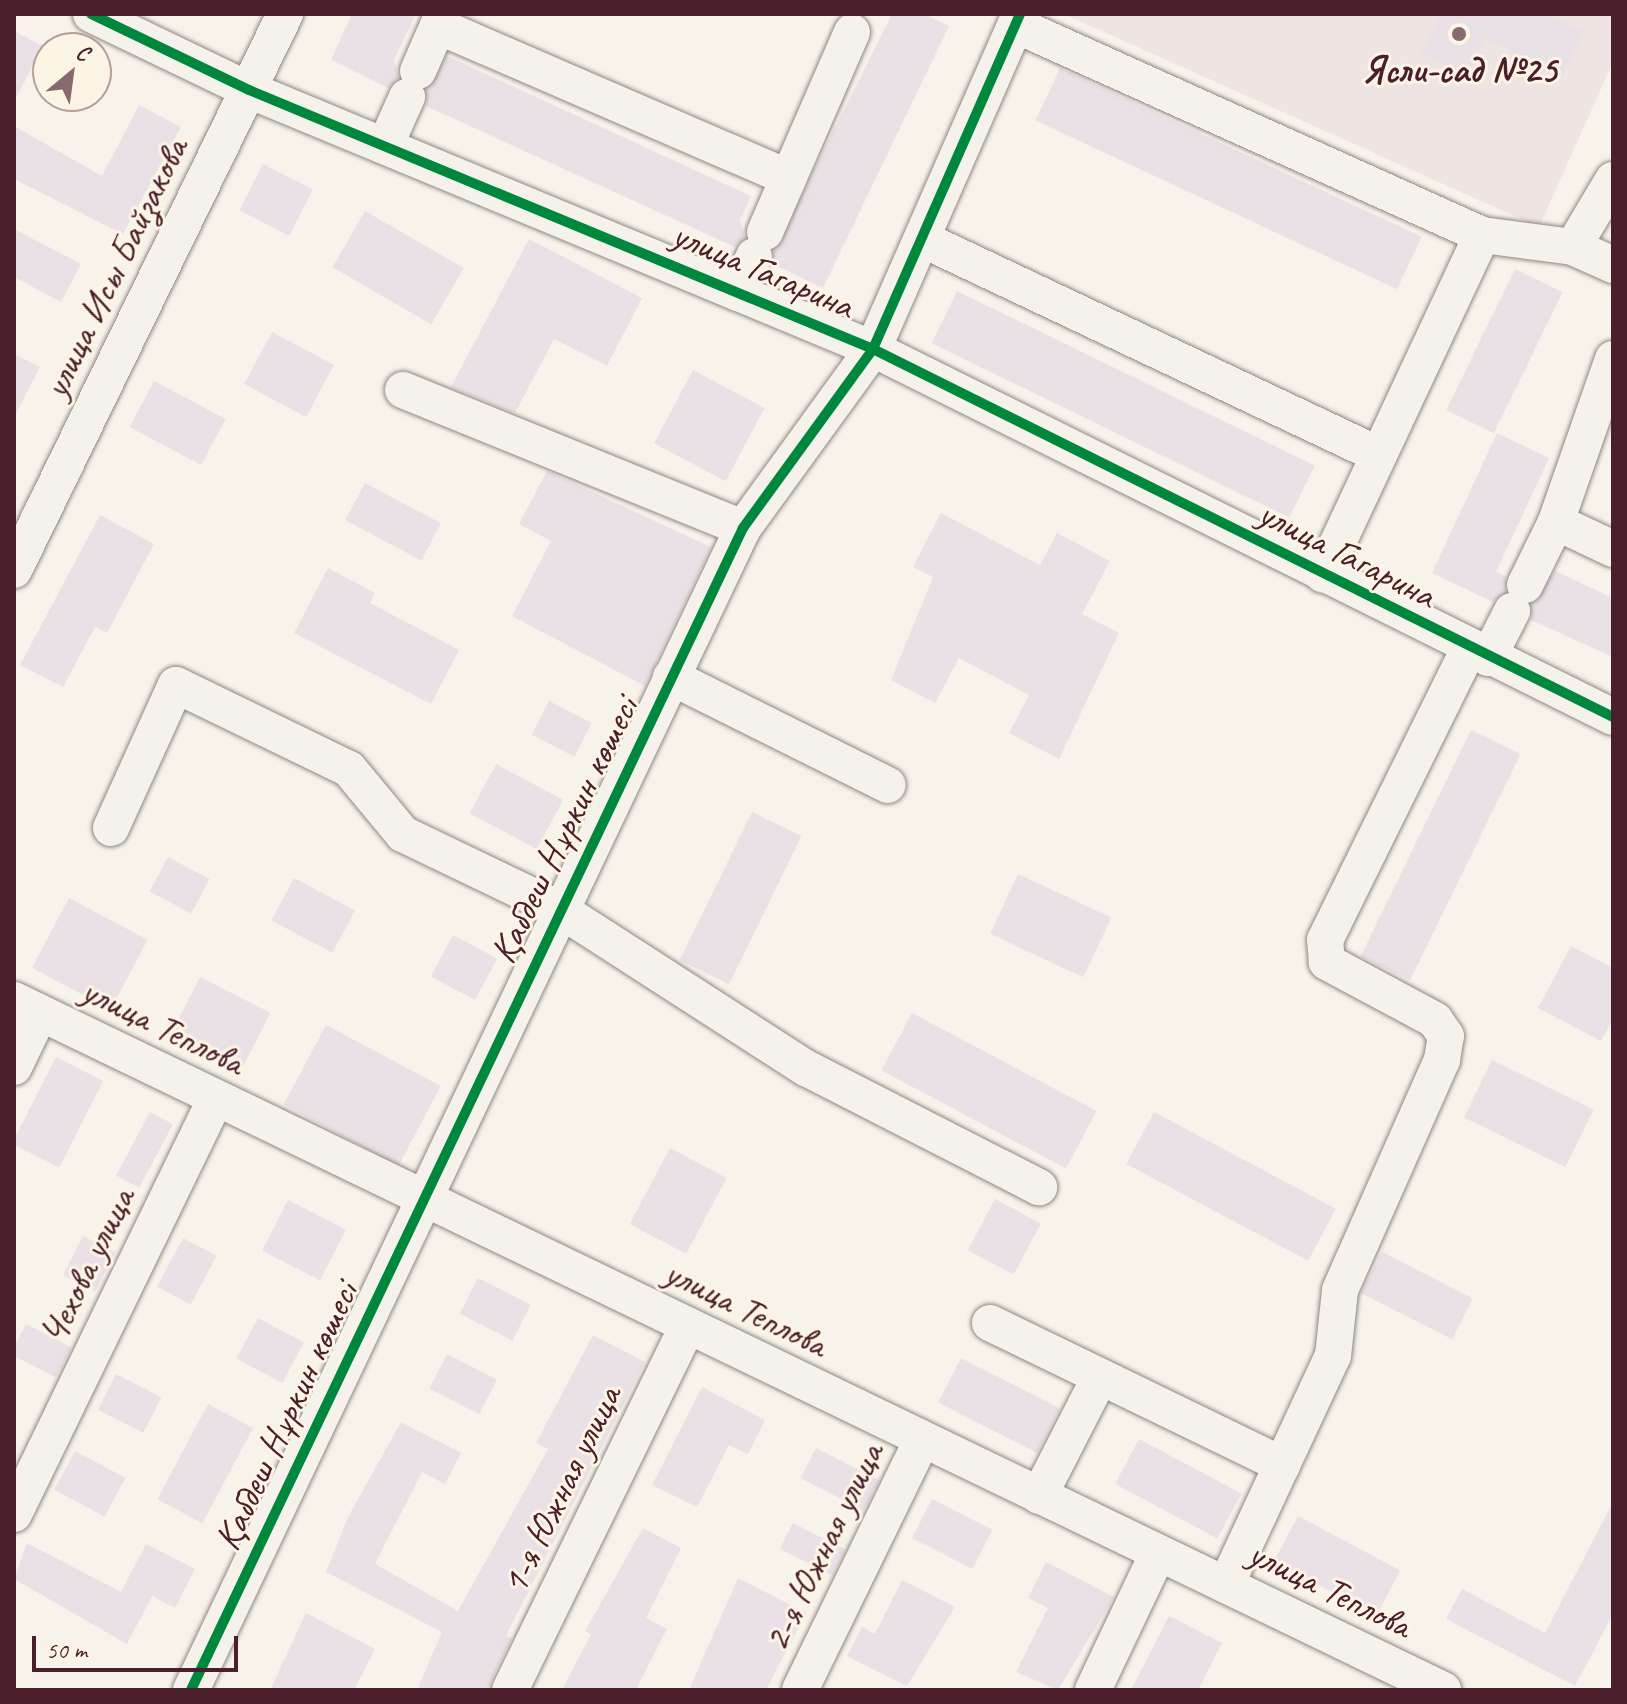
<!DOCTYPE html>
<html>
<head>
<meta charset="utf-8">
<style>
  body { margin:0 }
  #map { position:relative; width:1627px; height:1704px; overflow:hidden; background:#f7f3ea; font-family:Caveat,sans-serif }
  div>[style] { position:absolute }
  .built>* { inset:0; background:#eee4e1 }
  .building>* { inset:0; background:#e9e1e6; transform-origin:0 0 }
  .roads { filter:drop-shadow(0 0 2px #908684) drop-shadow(0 0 2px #908684) }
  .minor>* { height:36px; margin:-18px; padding:0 18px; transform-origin:18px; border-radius:18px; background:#f5f2ec }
  .cycleway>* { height:10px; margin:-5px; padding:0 5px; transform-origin:5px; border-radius:5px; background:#00873e }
  .dots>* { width:22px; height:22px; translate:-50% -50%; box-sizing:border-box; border:4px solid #fcf5e5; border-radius:50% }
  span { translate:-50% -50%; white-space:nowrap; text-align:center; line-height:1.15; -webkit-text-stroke:6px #fcf5e5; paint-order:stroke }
  .poi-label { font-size:38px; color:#4a1f2b; font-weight:700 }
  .street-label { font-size:38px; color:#4a1f2b }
  .frame { position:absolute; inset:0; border:16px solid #4a1f2b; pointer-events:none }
  .north { position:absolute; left:32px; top:32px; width:80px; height:80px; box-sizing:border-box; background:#fcf5e5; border:2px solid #b59f9b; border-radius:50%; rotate:29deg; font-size:22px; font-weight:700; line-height:32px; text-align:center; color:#4a1f2b }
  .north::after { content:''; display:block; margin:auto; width:28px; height:36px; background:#87696e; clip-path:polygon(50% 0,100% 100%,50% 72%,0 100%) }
  .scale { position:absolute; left:32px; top:1636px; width:206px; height:36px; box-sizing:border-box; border:4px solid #4a1f2b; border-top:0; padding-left:10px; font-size:24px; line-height:28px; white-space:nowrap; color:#4a1f2b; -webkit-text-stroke:6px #fcf5e5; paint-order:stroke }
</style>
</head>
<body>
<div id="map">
  <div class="built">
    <div style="clip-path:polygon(1064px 14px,1613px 14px,1613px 62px,1539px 227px)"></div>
  </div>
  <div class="building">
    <div style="clip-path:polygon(352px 14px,416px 14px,394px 60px,399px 78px,388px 88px,331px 60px)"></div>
    <div style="clip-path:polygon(892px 14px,924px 14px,949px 26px,823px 288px,773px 264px,774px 250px)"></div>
    <div style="clip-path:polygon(1440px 14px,1547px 14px,1584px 32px,1562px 76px,1485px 38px,1468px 75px,1421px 53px)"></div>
    <div style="clip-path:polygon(14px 31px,43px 46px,14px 102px)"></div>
    <div style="clip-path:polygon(447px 56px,751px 196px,740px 220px,745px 238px,735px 247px,426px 106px,426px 90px)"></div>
    <div style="left:1060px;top:68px;width:399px;height:58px;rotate:25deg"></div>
    <div style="clip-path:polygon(139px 105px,181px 127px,123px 234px,14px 179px,14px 126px,102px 176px)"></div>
    <div style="left:263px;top:164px;width:56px;height:52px;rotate:27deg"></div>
    <div style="left:365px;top:211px;width:114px;height:65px;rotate:30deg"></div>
    <div style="clip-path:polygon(14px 229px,81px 264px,61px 302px,14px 277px)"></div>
    <div style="clip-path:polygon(529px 239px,642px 298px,607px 366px,554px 339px,515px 413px,451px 387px)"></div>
    <div style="left:1515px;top:269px;width:53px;height:157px;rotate:26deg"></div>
    <div style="left:957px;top:291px;width:398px;height:58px;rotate:26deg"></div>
    <div style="left:272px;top:332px;width:70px;height:59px;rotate:28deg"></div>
    <div style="clip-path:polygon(14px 354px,40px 367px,14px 417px)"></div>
    <div style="left:693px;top:370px;width:81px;height:83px;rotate:28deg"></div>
    <div style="left:154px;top:381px;width:81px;height:52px;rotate:28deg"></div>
    <div style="clip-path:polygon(1497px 433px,1549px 458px,1496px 572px,1506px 577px,1506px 592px,1493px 602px,1432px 573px)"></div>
    <div style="clip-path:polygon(547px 471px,711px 547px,645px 686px,512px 616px,551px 541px,519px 524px)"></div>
    <div style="left:365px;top:483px;width:86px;height:42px;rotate:28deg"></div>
    <div style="clip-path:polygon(941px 513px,1040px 565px,1057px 533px,1110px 561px,1082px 614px,1119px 633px,1059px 759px,1009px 733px,1029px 695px,959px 658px,935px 703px,891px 680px,933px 577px,913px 567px)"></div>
    <div style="clip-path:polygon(100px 515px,154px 544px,107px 633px,95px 627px,63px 687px,20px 665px)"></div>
    <div style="clip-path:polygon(328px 568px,375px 593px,370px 603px,459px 650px,431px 704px,294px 633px)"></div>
    <div style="clip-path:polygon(1555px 571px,1613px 598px,1613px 657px,1531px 620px,1531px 604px)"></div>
    <div style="left:549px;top:701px;width:48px;height:38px;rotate:27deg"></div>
    <div style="left:1471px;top:730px;width:55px;height:252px;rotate:26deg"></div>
    <div style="left:496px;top:764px;width:76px;height:56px;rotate:28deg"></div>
    <div style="left:752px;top:812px;width:55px;height:165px;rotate:26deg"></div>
    <div style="left:168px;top:857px;width:47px;height:39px;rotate:28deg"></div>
    <div style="left:1018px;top:874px;width:103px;height:66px;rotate:25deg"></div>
    <div style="left:294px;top:878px;width:69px;height:48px;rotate:28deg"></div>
    <div style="left:69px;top:898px;width:89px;height:79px;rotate:28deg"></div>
    <div style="left:453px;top:935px;width:50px;height:47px;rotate:28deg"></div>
    <div style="clip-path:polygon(1571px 946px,1613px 968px,1613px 1018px,1601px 1041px,1538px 1008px)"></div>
    <div style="left:200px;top:977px;width:79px;height:61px;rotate:27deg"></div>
    <div style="left:912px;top:1013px;width:209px;height:65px;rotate:28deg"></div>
    <div style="left:326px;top:1025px;width:130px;height:90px;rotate:28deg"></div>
    <div style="left:56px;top:1057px;width:53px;height:97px;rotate:27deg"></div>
    <div style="left:1492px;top:1060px;width:113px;height:64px;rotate:26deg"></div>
    <div style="left:150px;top:1112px;width:26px;height:72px;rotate:28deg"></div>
    <div style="left:1154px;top:1112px;width:206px;height:59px;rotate:28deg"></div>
    <div style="left:670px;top:1148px;width:64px;height:86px;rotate:28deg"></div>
    <div style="left:995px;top:1199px;width:52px;height:58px;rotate:28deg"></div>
    <div style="left:288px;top:1200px;width:65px;height:57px;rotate:27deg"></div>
    <div style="left:83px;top:1236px;width:36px;height:44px;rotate:27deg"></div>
    <div style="left:183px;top:1238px;width:38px;height:55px;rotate:28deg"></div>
    <div style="left:1382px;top:1252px;width:102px;height:46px;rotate:27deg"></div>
    <div style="left:478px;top:1278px;width:59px;height:40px;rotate:27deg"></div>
    <div style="left:258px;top:1318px;width:52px;height:46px;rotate:28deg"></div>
    <div style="left:26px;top:1324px;width:51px;height:34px;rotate:27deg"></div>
    <div style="clip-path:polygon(593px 1335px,645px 1362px,506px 1636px,512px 1638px,490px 1684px,487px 1690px,417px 1690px,442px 1632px,326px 1572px,349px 1515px,401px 1422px,461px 1453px,445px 1484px,422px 1472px,375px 1564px,458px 1611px,548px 1449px,536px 1443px)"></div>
    <div style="left:447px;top:1354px;width:56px;height:39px;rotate:27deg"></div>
    <div style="left:961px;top:1358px;width:111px;height:50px;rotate:27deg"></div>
    <div style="left:116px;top:1374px;width:51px;height:40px;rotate:27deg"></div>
    <div style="clip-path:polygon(702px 1387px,765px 1420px,748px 1454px,729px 1445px,697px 1507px,652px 1485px)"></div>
    <div style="left:208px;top:1404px;width:51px;height:108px;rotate:28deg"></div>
    <div style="left:1139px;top:1439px;width:116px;height:51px;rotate:28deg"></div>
    <div style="left:816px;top:1448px;width:71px;height:34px;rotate:27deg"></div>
    <div style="left:75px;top:1451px;width:57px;height:44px;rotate:28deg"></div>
    <div style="left:932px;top:1499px;width:68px;height:44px;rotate:27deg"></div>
    <div style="clip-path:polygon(1613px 1502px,1613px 1614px,1575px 1686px,1446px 1619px,1462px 1589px,1545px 1633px)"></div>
    <div style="left:1298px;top:1516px;width:116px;height:51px;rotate:28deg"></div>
    <div style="left:793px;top:1523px;width:59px;height:29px;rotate:27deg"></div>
    <div style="clip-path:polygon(643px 1528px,681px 1548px,646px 1618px,667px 1629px,636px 1690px,562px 1690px,591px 1634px,585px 1631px)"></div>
    <div style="clip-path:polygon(27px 1543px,121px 1592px,146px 1544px,195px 1569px,175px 1608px,152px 1596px,127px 1644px,14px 1579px)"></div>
    <div style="clip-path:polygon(1046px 1562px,1114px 1597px,1058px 1690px,1016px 1672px,1048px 1608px,1028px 1598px)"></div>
    <div style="clip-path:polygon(738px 1578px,806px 1613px,766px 1690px,689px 1690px)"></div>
    <div style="clip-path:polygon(902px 1580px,955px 1607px,907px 1686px,847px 1656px,862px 1627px,875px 1634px)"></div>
    <div style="clip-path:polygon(306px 1613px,375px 1649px,354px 1690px,270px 1690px)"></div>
    <div style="clip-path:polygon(1169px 1616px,1222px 1643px,1198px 1690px,1131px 1690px)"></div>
  </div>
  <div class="roads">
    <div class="minor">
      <div style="left:91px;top:14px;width:175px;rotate:25.7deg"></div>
      <div style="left:249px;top:90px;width:676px;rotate:22.54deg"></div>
      <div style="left:873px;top:349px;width:826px;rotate:26.44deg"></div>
      <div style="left:1016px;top:25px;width:511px;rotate:24.26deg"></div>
      <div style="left:1482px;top:235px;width:375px;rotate:115.1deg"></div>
      <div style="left:438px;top:26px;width:382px;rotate:23.4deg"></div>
      <div style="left:418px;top:71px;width:62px;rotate:-66.3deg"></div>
      <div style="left:385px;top:146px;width:54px;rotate:-65.8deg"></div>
      <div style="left:765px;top:232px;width:218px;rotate:-66.5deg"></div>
      <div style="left:1482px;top:235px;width:92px;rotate:7.5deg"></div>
      <div style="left:1573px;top:247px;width:44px;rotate:24.2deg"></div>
      <div style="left:922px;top:239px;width:505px;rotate:25.3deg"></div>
      <div style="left:1573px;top:247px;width:78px;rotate:-59.2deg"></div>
      <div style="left:738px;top:293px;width:40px;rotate:-66.6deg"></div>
      <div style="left:1613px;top:359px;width:173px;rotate:109.3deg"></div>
      <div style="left:1556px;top:522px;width:63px;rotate:25.3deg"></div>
      <div style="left:403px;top:390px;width:367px;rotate:22.1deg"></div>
      <div style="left:14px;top:570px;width:619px;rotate:-64.01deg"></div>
      <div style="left:1525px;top:585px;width:70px;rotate:-63.8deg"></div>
      <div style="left:1488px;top:658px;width:53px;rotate:-62.9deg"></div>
      <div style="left:671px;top:677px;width:242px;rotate:26.5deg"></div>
      <div style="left:111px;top:828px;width:157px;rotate:-65.6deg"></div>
      <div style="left:176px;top:685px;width:192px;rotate:25.9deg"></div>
      <div style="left:349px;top:769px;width:85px;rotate:50.3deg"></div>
      <div style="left:403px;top:834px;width:173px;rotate:25.7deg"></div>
      <div style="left:559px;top:909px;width:294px;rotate:32.8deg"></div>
      <div style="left:806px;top:1068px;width:262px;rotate:27.1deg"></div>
      <div style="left:14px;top:1000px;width:1587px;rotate:25.77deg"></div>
      <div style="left:14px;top:1067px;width:60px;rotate:-64.3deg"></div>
      <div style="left:990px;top:1323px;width:325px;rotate:25.9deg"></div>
      <div style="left:1039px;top:1496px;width:134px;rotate:-62.9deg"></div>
      <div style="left:14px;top:1514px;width:462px;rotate:-64.1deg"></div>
      <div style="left:1226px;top:1585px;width:253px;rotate:-65deg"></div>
      <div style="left:1333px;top:1356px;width:66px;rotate:-83.9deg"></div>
      <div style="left:1340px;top:1290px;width:252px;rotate:-66.1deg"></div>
      <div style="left:1442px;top:1060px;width:24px;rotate:-81deg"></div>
      <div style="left:1446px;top:1036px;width:19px;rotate:-125deg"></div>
      <div style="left:1435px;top:1020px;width:123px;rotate:-151.8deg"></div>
      <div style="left:1327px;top:962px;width:22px;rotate:-95deg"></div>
      <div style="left:1325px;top:940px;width:325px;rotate:-63.7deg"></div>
      <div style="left:191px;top:1690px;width:1286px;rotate:-64.59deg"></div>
      <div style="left:743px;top:528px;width:221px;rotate:-54deg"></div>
      <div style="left:873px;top:349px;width:366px;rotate:-66.3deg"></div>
      <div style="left:510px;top:1690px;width:404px;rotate:-64deg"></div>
      <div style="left:800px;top:1690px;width:278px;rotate:-64deg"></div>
      <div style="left:1093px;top:1690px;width:152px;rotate:-64.6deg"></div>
    </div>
  </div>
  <div class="cycleway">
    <div style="left:91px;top:14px;width:175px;rotate:25.7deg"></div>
    <div style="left:249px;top:90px;width:676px;rotate:22.54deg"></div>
    <div style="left:873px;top:349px;width:826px;rotate:26.44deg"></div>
    <div style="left:191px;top:1690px;width:1286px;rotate:-64.59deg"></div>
    <div style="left:743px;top:528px;width:221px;rotate:-54deg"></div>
    <div style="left:873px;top:349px;width:366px;rotate:-66.3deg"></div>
  </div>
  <div class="dots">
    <div style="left:1459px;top:34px;background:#87696e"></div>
  </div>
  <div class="poi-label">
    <span style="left:1459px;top:70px">Ясли-сад №25</span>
  </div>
  <div class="street-label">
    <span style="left:115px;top:268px;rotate:-64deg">улица Исы Байзакова</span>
    <span style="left:763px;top:270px;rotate:23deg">улица Гагарина</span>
    <span style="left:1347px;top:554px;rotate:27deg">улица Гагарина</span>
    <span style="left:564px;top:830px;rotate:-64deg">Қабдеш Нұркин көшесі</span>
    <span style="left:163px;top:1026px;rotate:26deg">улица Теплова</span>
    <span style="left:87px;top:1266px;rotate:-64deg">Чехова улица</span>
    <span style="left:746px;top:1308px;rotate:26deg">улица Теплова</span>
    <span style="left:286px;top:1416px;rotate:-65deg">Қабдеш Нұркин көшесі</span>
    <span style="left:561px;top:1490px;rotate:-64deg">1-я Южная улица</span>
    <span style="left:823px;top:1547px;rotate:-64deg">2-я Южная улица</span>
    <span style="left:1330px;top:1589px;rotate:26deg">улица Теплова</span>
  </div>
  <div class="frame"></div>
  <div class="north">С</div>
  <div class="scale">50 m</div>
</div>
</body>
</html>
